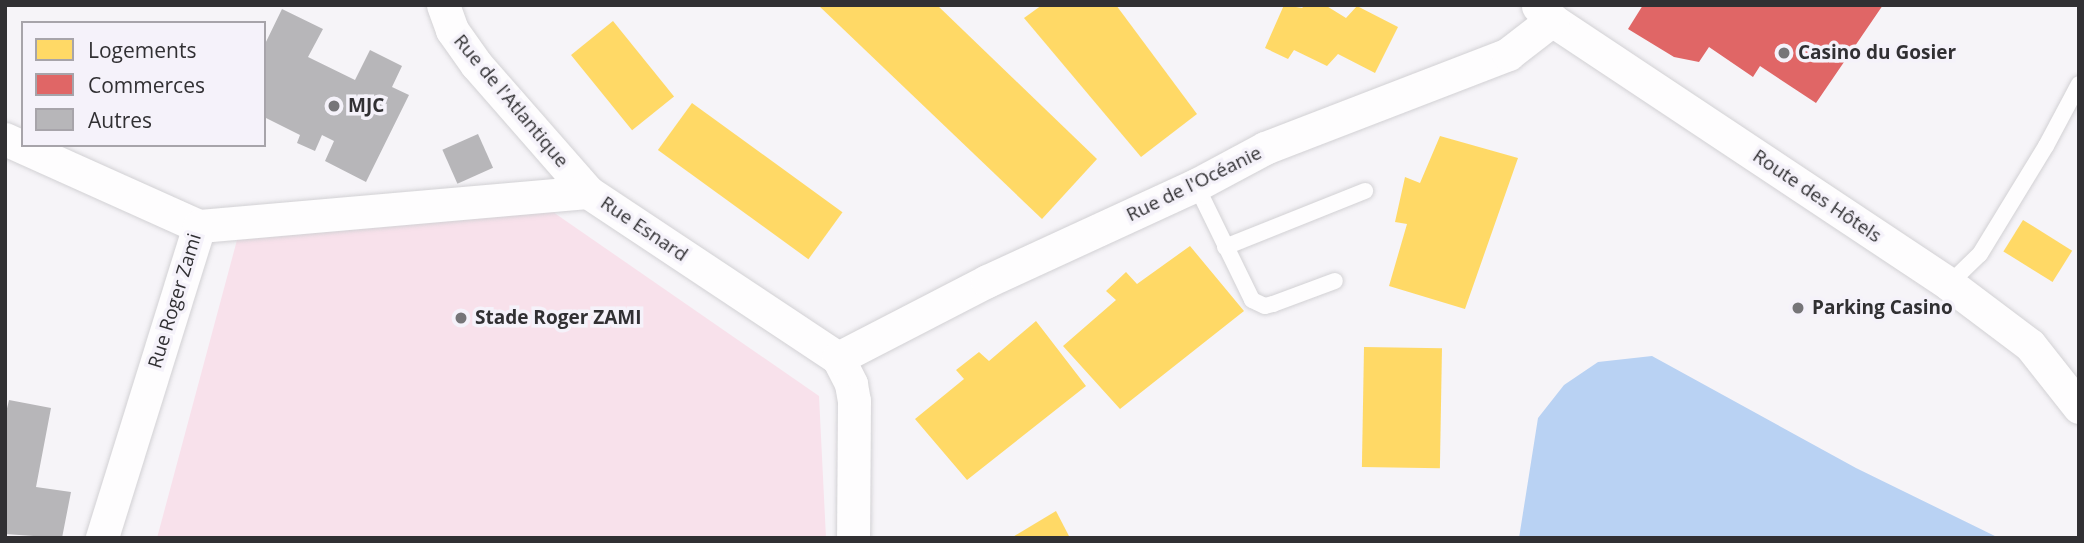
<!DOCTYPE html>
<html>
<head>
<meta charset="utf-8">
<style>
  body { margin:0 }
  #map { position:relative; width:2084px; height:543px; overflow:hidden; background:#f6f4f8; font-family:"Open Sans",sans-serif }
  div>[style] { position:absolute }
  .green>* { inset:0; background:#f8e1eb }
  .water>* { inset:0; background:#b9d2f3 }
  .homes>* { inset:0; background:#ffd966; transform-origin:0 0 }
  .shops>* { inset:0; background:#e06666 }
  .building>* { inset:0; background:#b7b6b9; transform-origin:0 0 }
  .roads { filter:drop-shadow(0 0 2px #d2d1d4) drop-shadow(0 0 2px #d2d1d4) }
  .service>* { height:16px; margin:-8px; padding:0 8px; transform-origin:8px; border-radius:8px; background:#fefdfe }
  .minor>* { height:33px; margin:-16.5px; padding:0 16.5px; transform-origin:16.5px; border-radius:16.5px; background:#fefdfe }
  .dots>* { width:19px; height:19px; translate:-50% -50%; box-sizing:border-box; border:4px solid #f5f2fa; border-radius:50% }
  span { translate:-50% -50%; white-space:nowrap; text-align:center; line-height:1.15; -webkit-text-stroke:7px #f5f2fa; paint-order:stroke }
  .poi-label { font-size:19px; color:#313033; font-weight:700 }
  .left { translate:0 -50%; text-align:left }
  .street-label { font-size:19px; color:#313033 }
  .frame { position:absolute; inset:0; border:7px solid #313033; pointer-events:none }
  .legend { position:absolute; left:21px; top:21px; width:245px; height:126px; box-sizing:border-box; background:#f5f2fa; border:2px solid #a7a4aa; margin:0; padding:9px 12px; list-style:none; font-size:21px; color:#313033 }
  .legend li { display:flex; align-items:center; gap:14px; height:35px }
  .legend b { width:35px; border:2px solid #a7a4aa }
</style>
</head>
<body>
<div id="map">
  <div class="green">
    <div style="clip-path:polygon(553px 212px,819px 396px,826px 538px,157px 538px,237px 240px)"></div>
  </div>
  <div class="water">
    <div style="clip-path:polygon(1652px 356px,1856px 468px,1999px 538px,1519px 538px,1538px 418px,1564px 385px,1598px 362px)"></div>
  </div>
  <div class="homes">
    <div style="clip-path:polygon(818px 5px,937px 5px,1097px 159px,1042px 219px)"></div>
    <div style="clip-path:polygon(1042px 5px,1116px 5px,1197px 114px,1141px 157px,1024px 18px)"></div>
    <div style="clip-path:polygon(1284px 5px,1302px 8px,1305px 5px,1325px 5px,1346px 18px,1357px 6px,1398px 27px,1375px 73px,1338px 54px,1327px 66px,1294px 50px,1288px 59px,1265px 48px)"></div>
    <div style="left:613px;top:21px;width:97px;height:54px;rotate:51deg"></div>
    <div style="left:692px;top:103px;width:186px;height:58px;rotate:36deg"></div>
    <div style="clip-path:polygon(1440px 136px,1518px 158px,1465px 309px,1389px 286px,1407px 224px,1395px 222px,1405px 177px,1420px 183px)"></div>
    <div style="left:2023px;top:220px;width:58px;height:37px;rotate:32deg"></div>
    <div style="clip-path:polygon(1190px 246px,1244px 311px,1120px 409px,1063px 346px,1116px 300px,1106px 291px,1126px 272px,1137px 284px)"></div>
    <div style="clip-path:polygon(1036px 321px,1086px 386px,967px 480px,915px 419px,964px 379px,956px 370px,979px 352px,989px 361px)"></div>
    <div style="left:1364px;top:347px;width:78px;height:120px;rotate:1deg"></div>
    <div style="clip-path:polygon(1056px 511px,1070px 538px,1011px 538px)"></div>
  </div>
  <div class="shops">
    <div style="clip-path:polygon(1643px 5px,1883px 5px,1816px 103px,1760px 66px,1753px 77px,1709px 47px,1699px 62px,1674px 57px,1628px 29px)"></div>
  </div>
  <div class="building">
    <div style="clip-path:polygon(282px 9px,323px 29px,308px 57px,355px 80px,370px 50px,402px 66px,392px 87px,409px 95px,366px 182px,325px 161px,334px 141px,322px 135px,315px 151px,297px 143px,300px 135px,264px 117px,264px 46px)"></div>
    <div style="left:478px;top:134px;width:37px;height:39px;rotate:66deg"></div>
    <div style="clip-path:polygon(9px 400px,51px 408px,36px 487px,71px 492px,62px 538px,5px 534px,5px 417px)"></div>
  </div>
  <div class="roads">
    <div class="service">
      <div style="left:1196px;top:185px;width:128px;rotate:64deg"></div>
      <div style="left:1252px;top:300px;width:14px;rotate:25deg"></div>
      <div style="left:1265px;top:306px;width:8px;rotate:-14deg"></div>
      <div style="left:1273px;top:304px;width:66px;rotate:-20.4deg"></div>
      <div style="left:1225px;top:247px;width:151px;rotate:-21.8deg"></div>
      <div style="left:1949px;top:284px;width:43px;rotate:-44.1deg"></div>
      <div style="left:1980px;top:254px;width:127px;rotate:-58.6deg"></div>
      <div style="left:2046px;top:146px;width:70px;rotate:-62deg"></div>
    </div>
    <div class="minor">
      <div style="left:443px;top:5px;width:27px;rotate:70deg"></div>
      <div style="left:452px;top:30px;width:42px;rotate:54.8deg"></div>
      <div style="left:476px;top:64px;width:170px;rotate:48.8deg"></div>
      <div style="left:1538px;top:6px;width:20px;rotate:45deg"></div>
      <div style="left:1552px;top:20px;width:477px;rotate:33.6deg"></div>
      <div style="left:1949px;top:284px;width:101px;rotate:37deg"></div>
      <div style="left:2030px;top:345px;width:79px;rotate:51.7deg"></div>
      <div style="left:5px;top:139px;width:213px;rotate:24.2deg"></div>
      <div style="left:199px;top:226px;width:327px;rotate:107.3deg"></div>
      <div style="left:199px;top:226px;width:390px;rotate:-5deg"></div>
      <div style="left:588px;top:192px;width:300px;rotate:33.6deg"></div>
      <div style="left:838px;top:358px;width:29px;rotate:63deg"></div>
      <div style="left:851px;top:384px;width:17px;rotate:80deg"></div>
      <div style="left:854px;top:401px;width:137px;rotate:90.4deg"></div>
      <div style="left:838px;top:358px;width:168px;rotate:-27.3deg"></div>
      <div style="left:987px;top:281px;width:230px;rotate:-24.7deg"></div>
      <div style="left:1196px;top:185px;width:78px;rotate:-28.2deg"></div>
      <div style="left:1265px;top:148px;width:261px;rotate:-21.1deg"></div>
      <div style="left:1508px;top:54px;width:56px;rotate:-37.7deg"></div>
    </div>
  </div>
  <div class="dots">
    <div style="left:1784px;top:53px;background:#767578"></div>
    <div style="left:334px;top:106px;background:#767578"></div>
    <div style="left:1798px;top:308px;background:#767578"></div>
    <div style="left:461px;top:318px;background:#767578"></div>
  </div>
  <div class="poi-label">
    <span class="left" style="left:1798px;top:53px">Casino du Gosier</span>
    <span class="left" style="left:348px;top:106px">MJC</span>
    <span class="left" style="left:1812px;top:308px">Parking Casino</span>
    <span class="left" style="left:475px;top:318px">Stade Roger ZAMI</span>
  </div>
  <div class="street-label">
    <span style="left:511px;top:101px;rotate:50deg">Rue de l'Atlantique</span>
    <span style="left:1194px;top:184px;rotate:-26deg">Rue de l'Océanie</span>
    <span style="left:1817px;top:196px;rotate:34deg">Route des Hôtels</span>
    <span style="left:644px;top:229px;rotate:34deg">Rue Esnard</span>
    <span style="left:175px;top:301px;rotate:-73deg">Rue Roger Zami</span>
  </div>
  <div class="frame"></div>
  <ul class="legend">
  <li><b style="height:19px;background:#ffd966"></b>Logements</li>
  <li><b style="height:19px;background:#e06666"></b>Commerces</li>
  <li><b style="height:19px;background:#b7b6b9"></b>Autres</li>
  </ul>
</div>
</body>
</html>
